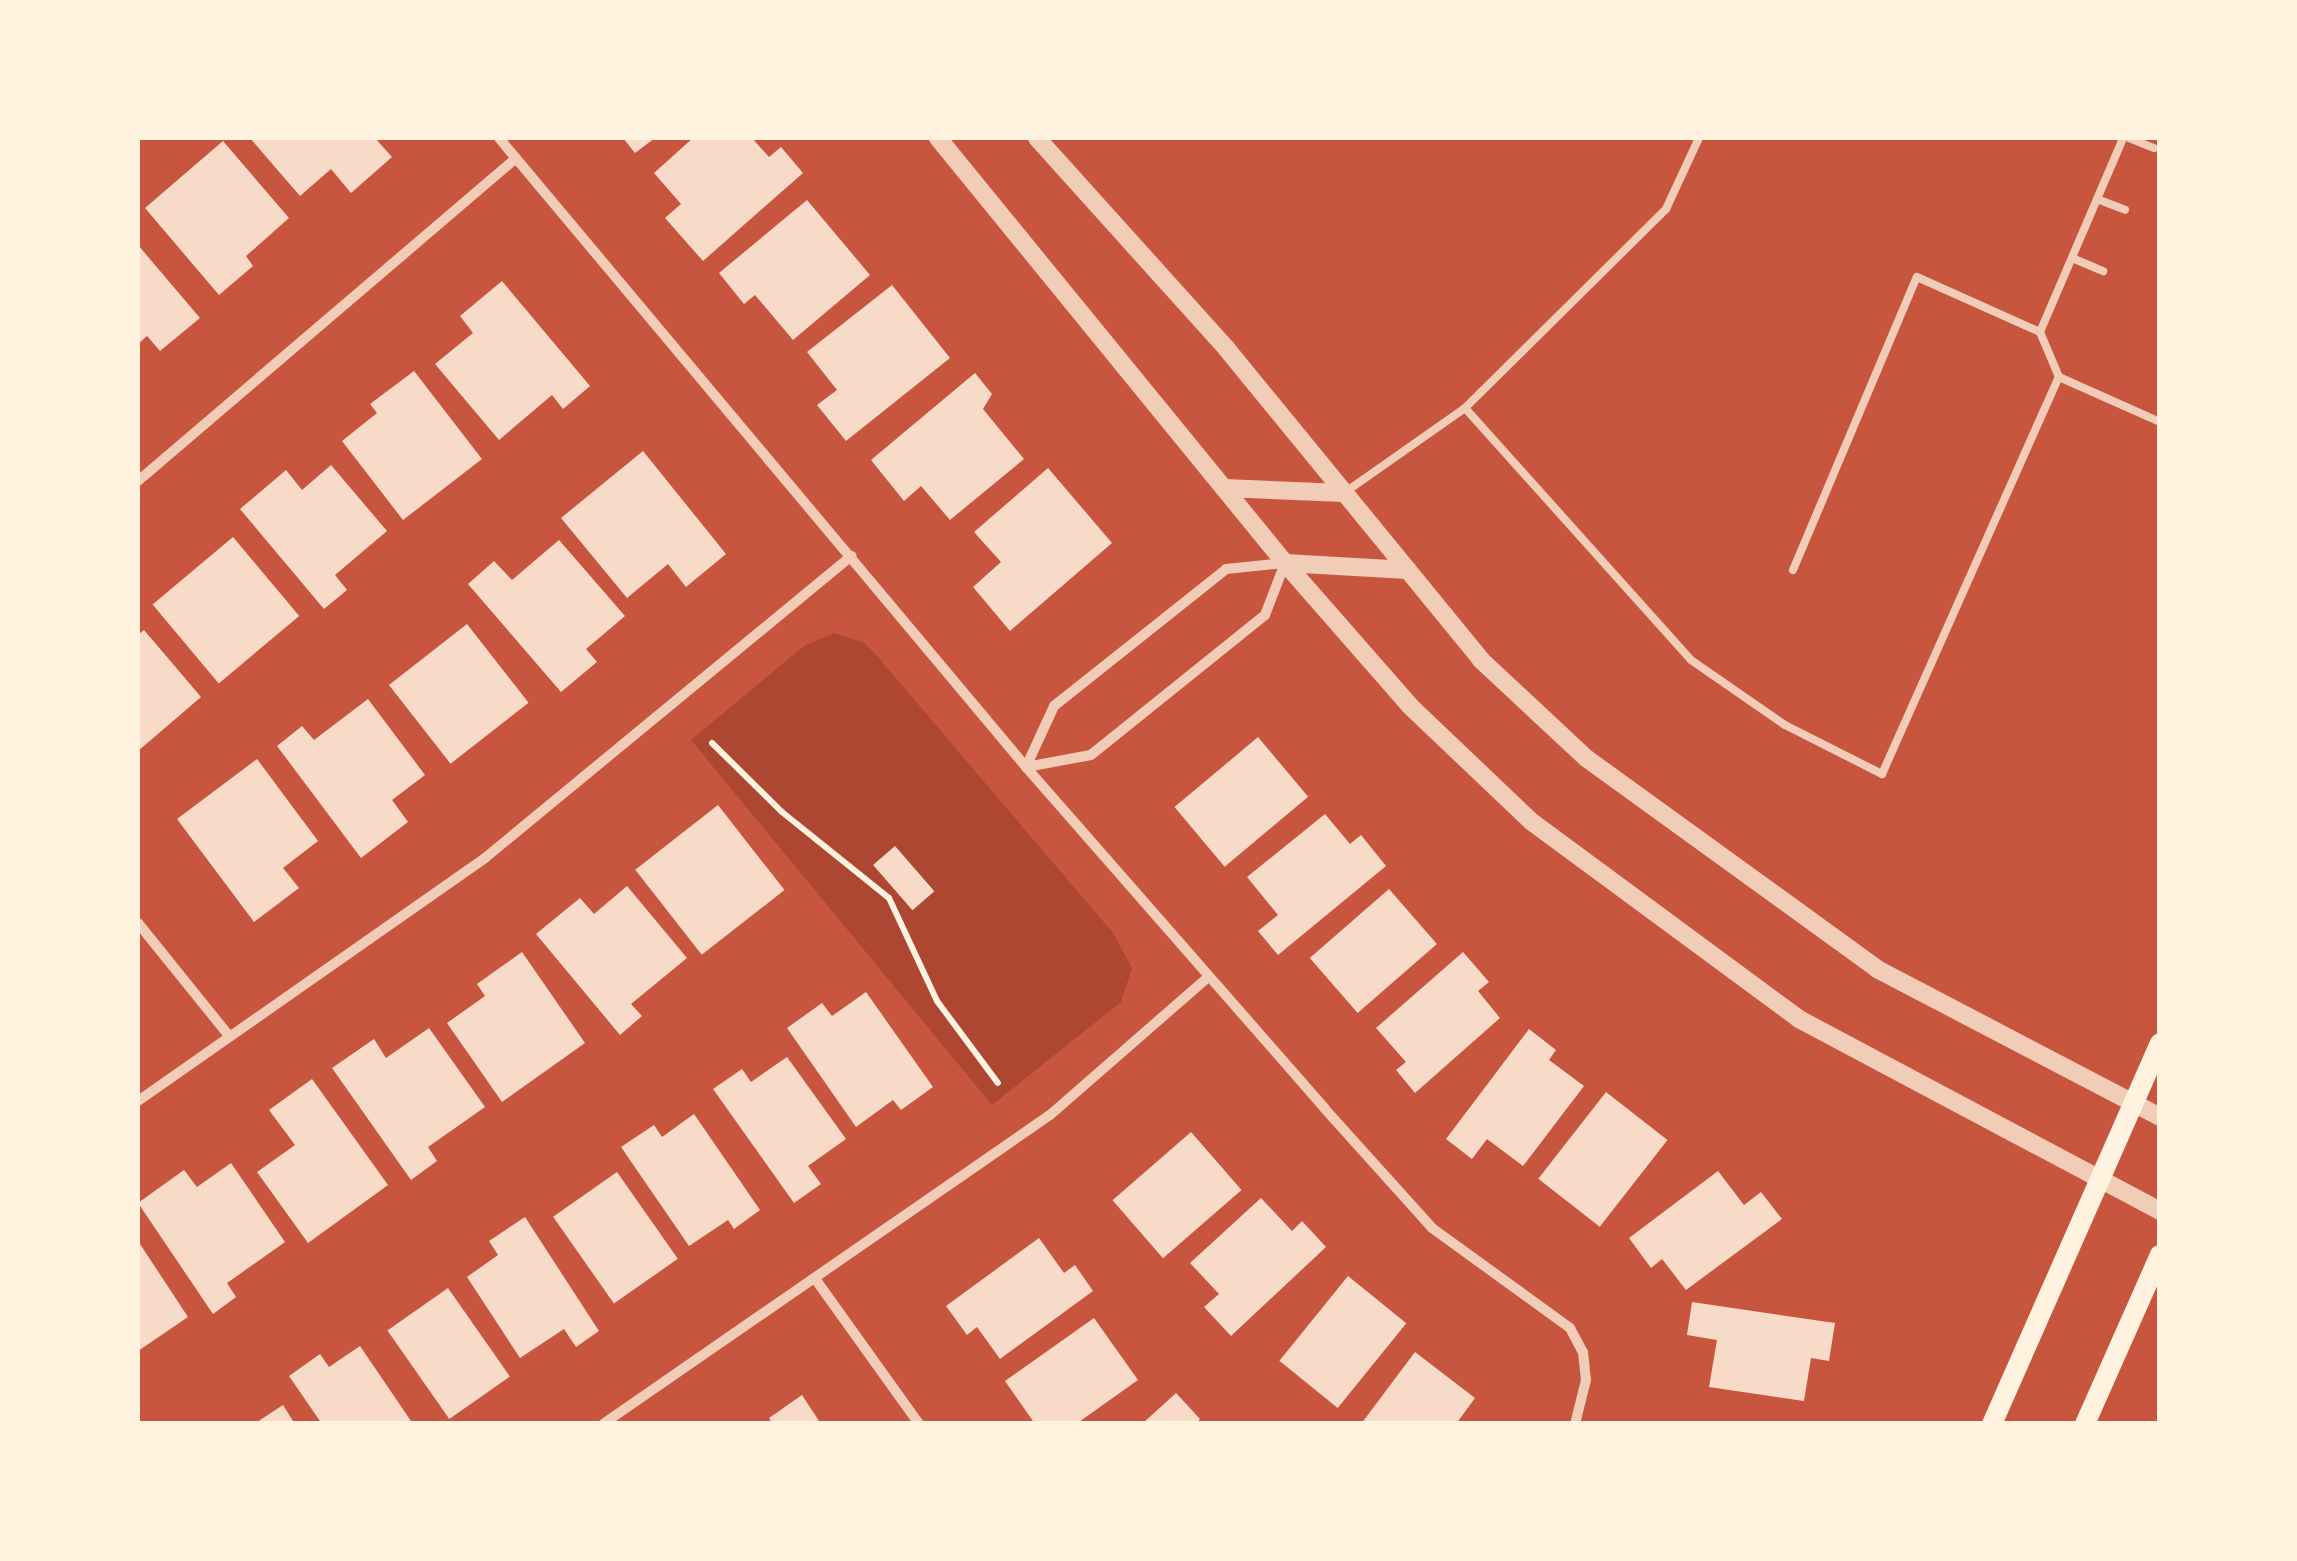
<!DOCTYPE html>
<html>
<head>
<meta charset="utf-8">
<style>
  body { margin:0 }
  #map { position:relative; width:2297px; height:1561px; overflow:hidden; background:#c8553d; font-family:Raleway,sans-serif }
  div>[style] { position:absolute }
  .green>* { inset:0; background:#ae4732 }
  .building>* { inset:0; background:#f7dbc8; transform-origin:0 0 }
  .path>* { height:6px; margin:-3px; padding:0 3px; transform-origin:3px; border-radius:3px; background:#fff3e0 }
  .service>* { height:8px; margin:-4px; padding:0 4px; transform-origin:4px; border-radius:4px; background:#f1ccb7 }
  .minor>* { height:10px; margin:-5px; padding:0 5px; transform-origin:5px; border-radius:5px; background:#f1ccb7 }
  .tertiary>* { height:18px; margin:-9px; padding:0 9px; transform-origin:9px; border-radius:9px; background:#f1ccb7 }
  .secondary>* { height:20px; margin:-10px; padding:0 10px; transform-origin:10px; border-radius:10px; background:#fff3e0 }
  span { translate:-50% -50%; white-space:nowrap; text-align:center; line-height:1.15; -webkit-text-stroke:10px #fff3e0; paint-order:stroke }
  .frame { position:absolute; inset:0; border:140px solid #fff3e0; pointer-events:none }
</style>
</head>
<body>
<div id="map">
  <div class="green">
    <div style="clip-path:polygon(834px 633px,864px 643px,877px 656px,1113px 933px,1132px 968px,1121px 1002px,992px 1105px,691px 740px,804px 646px)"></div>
  </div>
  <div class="building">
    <div style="clip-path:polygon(250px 138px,375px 138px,392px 157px,351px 193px,331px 169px,300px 196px)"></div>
    <div style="clip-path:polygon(623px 138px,655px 138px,635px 153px)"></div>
    <div style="clip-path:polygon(693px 138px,752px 138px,769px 157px,781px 147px,803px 173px,703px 261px,665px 218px,681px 204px,654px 173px)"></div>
    <div style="clip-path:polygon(223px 141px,289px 218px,246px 256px,253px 266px,219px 295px,145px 208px)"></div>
    <div style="clip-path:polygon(807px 200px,870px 275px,793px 340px,755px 295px,744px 304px,719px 273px)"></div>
    <div style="clip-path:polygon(138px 245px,200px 318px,160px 351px,147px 336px,138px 344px)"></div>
    <div style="clip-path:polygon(502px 281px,590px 386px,563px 409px,552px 395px,499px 440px,435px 364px,473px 333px,460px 316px)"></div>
    <div style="clip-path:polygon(892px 285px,950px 358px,846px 441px,817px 405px,837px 390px,807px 352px)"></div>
    <div style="clip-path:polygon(414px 371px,482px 459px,403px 520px,342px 441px,377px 413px,370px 404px)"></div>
    <div style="clip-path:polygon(975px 373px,992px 394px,983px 409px,1024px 459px,950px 520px,921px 486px,904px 501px,871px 460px)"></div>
    <div style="clip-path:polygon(643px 451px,726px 554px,686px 587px,668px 564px,627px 598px,561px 518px)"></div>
    <div style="clip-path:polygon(331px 465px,387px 531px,335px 575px,347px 590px,324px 609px,240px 509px,286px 470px,302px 490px)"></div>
    <div style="clip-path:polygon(1048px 468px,1112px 543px,1010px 631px,973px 587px,1001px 562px,974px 532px)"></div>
    <div style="left:233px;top:537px;width:103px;height:105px;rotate:50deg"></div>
    <div style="clip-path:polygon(559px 540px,625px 616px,586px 649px,597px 662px,561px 692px,468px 584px,494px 561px,512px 580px)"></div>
    <div style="left:467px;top:624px;width:100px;height:99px;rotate:52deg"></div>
    <div style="clip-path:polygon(144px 630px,201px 697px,138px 751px,138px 635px)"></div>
    <div style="clip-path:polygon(368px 699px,425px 775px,392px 800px,408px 822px,361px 858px,277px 746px,302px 726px,314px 740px)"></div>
    <div style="left:1258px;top:737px;width:78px;height:109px;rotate:50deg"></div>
    <div style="clip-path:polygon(257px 759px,318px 841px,283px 868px,299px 888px,254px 922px,177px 819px)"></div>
    <div style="left:718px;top:805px;width:108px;height:105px;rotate:52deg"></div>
    <div style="clip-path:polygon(1325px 814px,1350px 844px,1361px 835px,1386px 866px,1278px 955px,1258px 931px,1278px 915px,1247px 877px)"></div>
    <div style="left:895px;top:846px;width:60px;height:29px;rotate:49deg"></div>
    <div style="clip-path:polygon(627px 886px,687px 958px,631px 1004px,642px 1016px,620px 1035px,536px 934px,580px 898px,594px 914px)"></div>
    <div style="left:1389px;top:889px;width:73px;height:105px;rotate:49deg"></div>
    <div style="clip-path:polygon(522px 952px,585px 1043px,502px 1102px,447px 1023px,485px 996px,477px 984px)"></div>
    <div style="clip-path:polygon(1463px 952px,1489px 982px,1478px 991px,1500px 1018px,1415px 1093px,1396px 1070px,1406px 1062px,1376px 1028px)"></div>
    <div style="clip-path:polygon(866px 992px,933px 1087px,901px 1110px,893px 1100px,856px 1127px,787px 1028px,822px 1003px,832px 1016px)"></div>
    <div style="clip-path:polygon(429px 1028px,485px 1107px,428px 1147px,437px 1161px,411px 1180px,332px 1068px,374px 1039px,386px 1058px)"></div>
    <div style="clip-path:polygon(1529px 1029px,1556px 1050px,1549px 1060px,1584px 1086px,1523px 1166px,1487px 1139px,1472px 1159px,1446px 1139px)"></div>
    <div style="clip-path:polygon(787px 1057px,846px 1139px,808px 1166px,821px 1184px,794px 1203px,713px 1089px,742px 1069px,751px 1082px)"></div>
    <div style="clip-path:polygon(312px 1079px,388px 1185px,308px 1243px,257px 1172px,295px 1145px,269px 1110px)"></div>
    <div style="left:1606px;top:1092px;width:78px;height:110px;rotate:38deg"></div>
    <div style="clip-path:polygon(694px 1114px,760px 1210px,734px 1229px,728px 1220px,689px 1246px,621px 1147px,654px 1125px,662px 1137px)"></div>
    <div style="left:1191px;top:1132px;width:77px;height:104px;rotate:49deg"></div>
    <div style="clip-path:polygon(231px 1163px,285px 1242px,227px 1283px,236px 1297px,213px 1314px,138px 1203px,184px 1170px,197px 1187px)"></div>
    <div style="clip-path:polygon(1718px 1171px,1744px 1205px,1761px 1192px,1782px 1219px,1686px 1290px,1662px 1259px,1651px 1268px,1629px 1238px)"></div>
    <div style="left:617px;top:1172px;width:106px;height:78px;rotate:55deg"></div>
    <div style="clip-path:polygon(1261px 1198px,1292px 1231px,1302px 1221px,1326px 1247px,1231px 1336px,1204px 1307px,1219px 1294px,1190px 1263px)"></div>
    <div style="clip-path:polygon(525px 1217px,599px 1331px,576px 1347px,564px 1329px,520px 1358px,467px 1277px,498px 1255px,489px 1241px)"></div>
    <div style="clip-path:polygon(1039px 1238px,1064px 1273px,1075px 1265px,1093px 1291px,1000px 1359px,977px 1327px,967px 1335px,946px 1306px)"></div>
    <div style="clip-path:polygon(138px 1241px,188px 1317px,138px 1351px)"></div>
    <div style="left:1348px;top:1276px;width:75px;height:109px;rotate:39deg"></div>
    <div style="left:448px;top:1288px;width:108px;height:74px;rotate:55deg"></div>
    <div style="clip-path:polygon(1692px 1302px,1835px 1323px,1829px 1361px,1811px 1358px,1804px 1401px,1709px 1387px,1717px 1340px,1687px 1335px)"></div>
    <div style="clip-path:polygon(1094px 1318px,1138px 1380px,1076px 1424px,1035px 1424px,1005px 1381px)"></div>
    <div style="clip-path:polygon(360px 1346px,413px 1424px,322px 1424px,289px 1376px,320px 1354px,329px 1367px)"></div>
    <div style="clip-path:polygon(1415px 1352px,1475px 1398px,1456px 1424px,1361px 1424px)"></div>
    <div style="clip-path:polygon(1176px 1393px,1200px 1419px,1196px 1424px,1142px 1424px)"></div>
    <div style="clip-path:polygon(802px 1395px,821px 1424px,773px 1424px,769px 1418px)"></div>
    <div style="clip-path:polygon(283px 1405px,295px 1424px,254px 1424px)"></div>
  </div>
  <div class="path">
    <div style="left:712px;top:743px;width:98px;rotate:44.6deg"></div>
    <div style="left:782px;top:812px;width:137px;rotate:38.8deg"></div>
    <div style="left:889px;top:898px;width:114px;rotate:65deg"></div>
    <div style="left:937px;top:1001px;width:102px;rotate:53.4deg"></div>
  </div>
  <div class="service">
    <div style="left:2129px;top:138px;width:27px;rotate:22deg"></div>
    <div style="left:2097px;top:199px;width:30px;rotate:21deg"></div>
    <div style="left:2072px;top:258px;width:34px;rotate:23deg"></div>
    <div style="left:2059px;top:377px;width:111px;rotate:24deg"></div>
    <div style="left:1465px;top:408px;width:283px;rotate:-44.7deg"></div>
    <div style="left:1666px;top:209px;width:78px;rotate:-65.1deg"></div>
    <div style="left:1344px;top:493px;width:148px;rotate:-35.1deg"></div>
    <div style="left:1465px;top:408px;width:338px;rotate:48.1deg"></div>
    <div style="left:1691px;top:660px;width:114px;rotate:34.7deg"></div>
    <div style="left:1785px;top:725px;width:109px;rotate:26.8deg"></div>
    <div style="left:1882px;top:774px;width:435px;rotate:-66deg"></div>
    <div style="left:2059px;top:377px;width:49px;rotate:-112.9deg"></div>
    <div style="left:2040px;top:332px;width:211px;rotate:-66.8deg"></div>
    <div style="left:1793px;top:570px;width:318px;rotate:-67.1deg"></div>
    <div style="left:1917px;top:277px;width:135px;rotate:24.1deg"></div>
  </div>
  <div class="minor">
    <div style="left:499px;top:138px;width:821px;rotate:50.04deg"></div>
    <div style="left:1026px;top:767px;width:454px;rotate:48.8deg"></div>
    <div style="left:1325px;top:1109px;width:160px;rotate:48deg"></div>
    <div style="left:1432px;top:1228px;width:170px;rotate:35.9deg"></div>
    <div style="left:1570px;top:1328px;width:27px;rotate:62deg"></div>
    <div style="left:1583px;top:1352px;width:28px;rotate:84deg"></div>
    <div style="left:1586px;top:1380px;width:45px;rotate:104deg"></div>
    <div style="left:138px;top:481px;width:497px;rotate:-40.5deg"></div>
    <div style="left:1285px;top:563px;width:56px;rotate:111deg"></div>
    <div style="left:1265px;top:615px;width:223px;rotate:141.2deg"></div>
    <div style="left:1091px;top:755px;width:66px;rotate:169.5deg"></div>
    <div style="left:1026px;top:767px;width:67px;rotate:-65.3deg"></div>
    <div style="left:1054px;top:706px;width:220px;rotate:-38.5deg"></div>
    <div style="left:1226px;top:569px;width:59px;rotate:-5.8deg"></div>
    <div style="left:138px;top:923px;width:146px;rotate:51.1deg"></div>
    <div style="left:138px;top:1101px;width:424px;rotate:-35deg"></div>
    <div style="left:485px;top:858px;width:475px;rotate:-39.5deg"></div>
    <div style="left:816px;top:1280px;width:177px;rotate:54.4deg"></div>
    <div style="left:603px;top:1424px;width:543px;rotate:-34.66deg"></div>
    <div style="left:1050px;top:1115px;width:210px;rotate:-41.1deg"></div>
  </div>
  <div class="tertiary">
    <div style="left:938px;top:138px;width:549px;rotate:50.77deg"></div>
    <div style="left:1285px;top:563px;width:190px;rotate:48.8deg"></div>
    <div style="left:1410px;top:706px;width:168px;rotate:43.6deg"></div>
    <div style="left:1532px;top:822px;width:332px;rotate:36.4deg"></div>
    <div style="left:1799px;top:1019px;width:409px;rotate:28deg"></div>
    <div style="left:1037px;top:138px;width:283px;rotate:48deg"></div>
    <div style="left:1226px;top:348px;width:403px;rotate:50.7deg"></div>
    <div style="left:1481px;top:660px;width:144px;rotate:43deg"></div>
    <div style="left:1586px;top:758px;width:359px;rotate:35.9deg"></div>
    <div style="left:1877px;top:969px;width:319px;rotate:27.6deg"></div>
    <div style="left:1224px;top:488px;width:120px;rotate:2.4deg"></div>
    <div style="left:1285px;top:563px;width:123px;rotate:3.3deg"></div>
  </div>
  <div class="secondary">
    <div style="left:1992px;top:1424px;width:416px;rotate:-66.2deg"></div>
    <div style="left:2085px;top:1424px;width:185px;rotate:-66.1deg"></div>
  </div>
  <div class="frame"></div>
</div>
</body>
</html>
